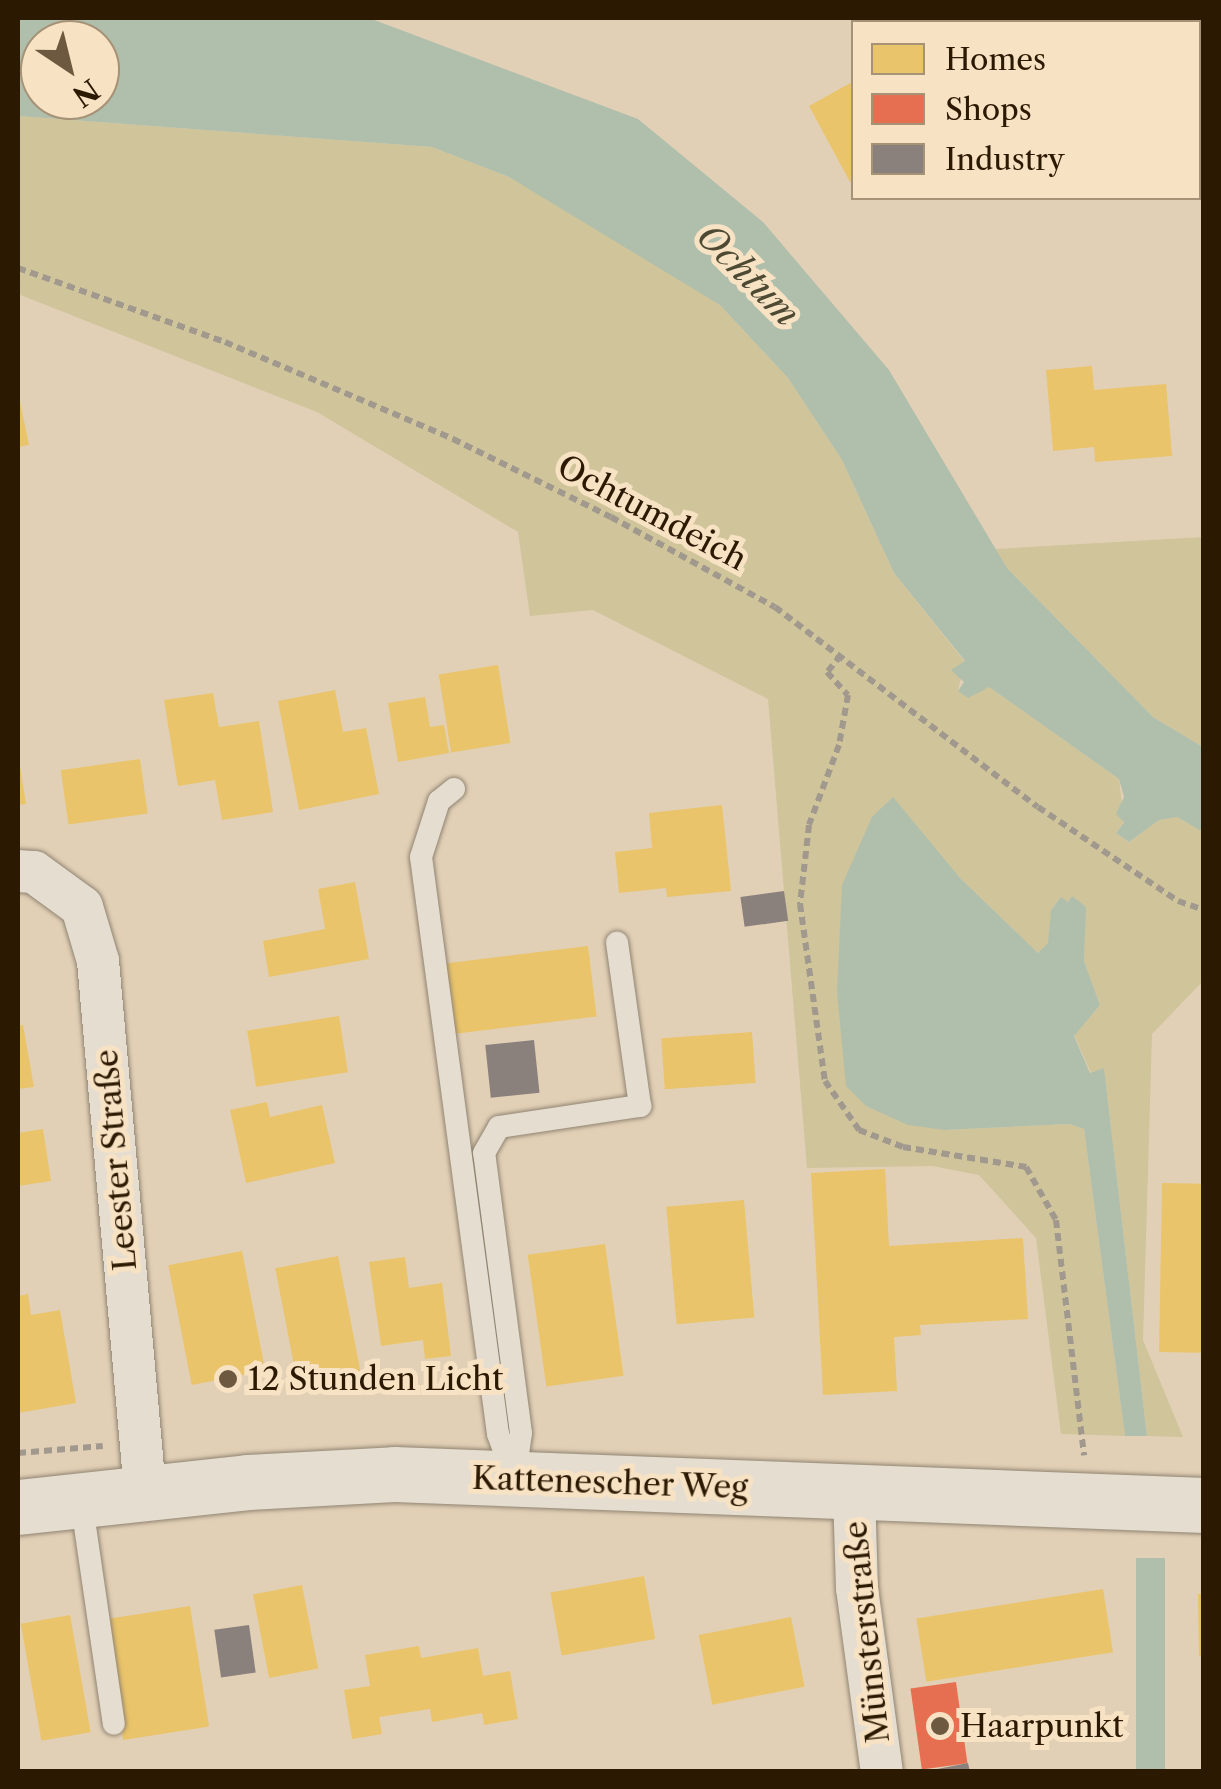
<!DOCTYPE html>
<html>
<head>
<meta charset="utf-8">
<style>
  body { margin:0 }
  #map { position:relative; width:1221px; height:1789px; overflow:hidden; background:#e2d0b6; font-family:"Libre Caslon Text",serif }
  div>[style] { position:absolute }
  .green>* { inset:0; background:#cfc49a }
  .water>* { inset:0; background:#b0bfac; transform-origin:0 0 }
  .homes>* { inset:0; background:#e9c46a; transform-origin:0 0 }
  .shops>* { inset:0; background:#e76f51; transform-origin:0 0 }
  .industry>* { inset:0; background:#8a817c; transform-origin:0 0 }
  .path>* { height:6px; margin-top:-3px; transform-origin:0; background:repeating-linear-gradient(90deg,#a1998d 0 8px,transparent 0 13px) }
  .roads { filter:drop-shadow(0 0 2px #908472) drop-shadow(0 0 2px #908472) }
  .service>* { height:22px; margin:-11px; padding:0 11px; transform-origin:11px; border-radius:11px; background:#e5ddd0 }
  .minor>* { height:42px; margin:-21px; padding:0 21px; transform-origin:21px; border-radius:21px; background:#e5ddd0 }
  .tertiary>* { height:55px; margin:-27.5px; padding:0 27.5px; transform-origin:27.5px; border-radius:27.5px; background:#e5ddd0 }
  .dots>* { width:28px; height:28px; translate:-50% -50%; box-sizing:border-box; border:5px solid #f7e2c4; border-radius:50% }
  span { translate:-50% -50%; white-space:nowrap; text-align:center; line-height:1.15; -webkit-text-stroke:10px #f7e2c4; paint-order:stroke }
  .street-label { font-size:32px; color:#2c1901 }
  .poi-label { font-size:32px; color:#2c1901 }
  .left { translate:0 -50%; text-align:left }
  .water-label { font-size:35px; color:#4d4933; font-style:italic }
  .frame { position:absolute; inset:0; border:20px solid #2c1901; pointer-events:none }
  .legend { position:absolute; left:851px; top:20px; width:350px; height:180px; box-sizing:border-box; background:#f7e2c4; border:2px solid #a69276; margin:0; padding:12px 18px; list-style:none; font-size:30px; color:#2c1901 }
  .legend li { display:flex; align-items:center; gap:20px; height:50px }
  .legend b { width:50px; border:2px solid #a69276 }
  .north { position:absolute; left:20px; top:20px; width:100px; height:100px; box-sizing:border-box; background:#f7e2c4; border:2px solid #a69276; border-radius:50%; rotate:145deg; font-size:28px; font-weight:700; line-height:40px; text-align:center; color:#2c1901 }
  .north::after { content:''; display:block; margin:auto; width:35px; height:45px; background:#6c5940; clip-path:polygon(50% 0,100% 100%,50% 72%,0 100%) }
</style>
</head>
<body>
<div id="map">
  <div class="green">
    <div style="clip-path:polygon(18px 116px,432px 147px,509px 177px,644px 253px,720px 305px,788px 378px,842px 460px,894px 573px,965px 662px,958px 690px,989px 687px,1119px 779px,1124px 821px,1116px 833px,1129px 842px,1159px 820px,1177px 817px,1203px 832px,1203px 981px,1152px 1034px,1143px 1340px,1183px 1437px,1147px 1436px,1104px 1069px,1091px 1073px,1074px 1035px,1100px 1005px,1084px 961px,1085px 908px,1072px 897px,1068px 902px,1060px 898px,1051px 910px,1049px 943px,1038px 953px,960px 878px,892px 798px,945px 1130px,1069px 1124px,1084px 1129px,1125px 1436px,1061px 1434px,1036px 1238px,979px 1175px,932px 1166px,807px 1168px,768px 699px,593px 610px,530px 616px,518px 532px,317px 412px,18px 294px)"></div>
    <div style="clip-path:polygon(1203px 537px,1203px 747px,1153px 717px,1007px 568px,995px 549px)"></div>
  </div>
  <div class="water">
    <div style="clip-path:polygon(evenodd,18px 18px,369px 18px,638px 119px,763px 222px,889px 370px,1007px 568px,1153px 717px,1203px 747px,1203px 832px,1177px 817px,1159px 820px,1129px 842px,1116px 833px,1124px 822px,1116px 814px,1124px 797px,1119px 779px,989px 687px,968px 698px,958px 691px,964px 682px,951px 670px,965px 661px,894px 573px,842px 460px,788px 378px,720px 305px,509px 177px,432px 147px,18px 116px,18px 18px,40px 40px,100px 40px,100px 100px,40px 100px,40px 40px)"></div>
    <div style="clip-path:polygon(893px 797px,960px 878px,1038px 953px,1048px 943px,1051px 910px,1061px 897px,1068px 902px,1072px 896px,1086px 907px,1084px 961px,1100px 1005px,1074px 1036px,1090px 1073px,1104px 1068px,1147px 1436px,1125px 1436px,1084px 1129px,1069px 1124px,945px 1130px,908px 1125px,866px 1106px,846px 1086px,837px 992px,842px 885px,872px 817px)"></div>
    <div style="left:1136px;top:1558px;width:29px;height:215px"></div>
  </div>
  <div class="homes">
    <div style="clip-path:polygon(854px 81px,854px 180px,850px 182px,809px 106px)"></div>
    <div style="clip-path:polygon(1092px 366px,1094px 390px,1166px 384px,1172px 456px,1095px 462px,1094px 447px,1053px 451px,1046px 370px)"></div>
    <div style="clip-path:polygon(18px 392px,29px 445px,18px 447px)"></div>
    <div style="left:498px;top:665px;width:79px;height:60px;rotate:81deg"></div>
    <div style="clip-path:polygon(335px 690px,343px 732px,366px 728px,379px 794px,299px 810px,278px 701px)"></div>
    <div style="clip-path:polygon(213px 693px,219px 727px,259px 721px,273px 812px,222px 820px,215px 780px,178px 786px,164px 700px)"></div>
    <div style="clip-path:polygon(425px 697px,430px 727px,444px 725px,449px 753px,398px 762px,388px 703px)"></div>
    <div style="clip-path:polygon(18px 753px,26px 804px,18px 805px)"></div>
    <div style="left:140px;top:759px;width:55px;height:80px;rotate:82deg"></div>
    <div style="clip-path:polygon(722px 805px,731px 891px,667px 897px,666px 888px,619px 893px,615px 852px,652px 848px,649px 813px)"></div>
    <div style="clip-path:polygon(355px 882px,369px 959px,269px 977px,263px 941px,325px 929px,318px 889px)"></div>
    <div style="left:588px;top:946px;width:71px;height:144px;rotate:83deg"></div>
    <div style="left:339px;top:1016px;width:57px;height:93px;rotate:81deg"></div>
    <div style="clip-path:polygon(23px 1025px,34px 1087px,18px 1089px,18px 1026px)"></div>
    <div style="left:752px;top:1032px;width:51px;height:91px;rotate:86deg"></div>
    <div style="clip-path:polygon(267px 1102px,270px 1117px,322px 1105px,335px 1163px,246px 1183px,230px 1110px)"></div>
    <div style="clip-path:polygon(43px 1129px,51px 1181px,18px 1186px,18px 1133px)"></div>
    <div style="clip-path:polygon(885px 1169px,889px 1246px,1023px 1238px,1028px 1319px,920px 1325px,921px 1335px,894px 1337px,897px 1391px,823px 1395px,811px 1173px)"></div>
    <div style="left:1162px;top:1183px;width:42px;height:169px;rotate:1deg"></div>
    <div style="left:744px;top:1200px;width:118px;height:78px;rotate:85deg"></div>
    <div style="left:605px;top:1244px;width:133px;height:78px;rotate:82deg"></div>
    <div style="left:242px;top:1251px;width:122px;height:75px;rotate:79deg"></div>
    <div style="left:338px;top:1256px;width:118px;height:64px;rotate:79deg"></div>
    <div style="clip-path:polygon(405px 1257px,409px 1288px,442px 1283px,451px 1356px,425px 1359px,423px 1340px,381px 1346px,369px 1262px)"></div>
    <div style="clip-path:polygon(28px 1294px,31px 1315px,60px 1310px,76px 1403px,18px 1413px,18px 1296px)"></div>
    <div style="left:644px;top:1576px;width:64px;height:95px;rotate:80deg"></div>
    <div style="left:302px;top:1585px;width:85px;height:50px;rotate:79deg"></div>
    <div style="left:1103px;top:1589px;width:64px;height:189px;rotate:81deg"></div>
    <div style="clip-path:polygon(1198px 1594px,1204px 1594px,1204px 1656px,1199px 1656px)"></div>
    <div style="left:190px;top:1606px;width:122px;height:87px;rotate:81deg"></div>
    <div style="left:70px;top:1615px;width:119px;height:50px;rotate:80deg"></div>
    <div style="left:791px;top:1617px;width:71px;height:94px;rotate:79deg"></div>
    <div style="clip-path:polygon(419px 1646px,421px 1658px,478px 1648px,483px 1676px,510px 1671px,518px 1719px,484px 1725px,482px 1713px,432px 1722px,430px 1709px,379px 1717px,382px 1734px,352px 1739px,344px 1690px,370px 1686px,365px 1655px)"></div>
  </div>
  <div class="shops">
    <div style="left:956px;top:1682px;width:82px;height:46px;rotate:82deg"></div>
  </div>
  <div class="industry">
    <div style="left:784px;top:891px;width:30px;height:44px;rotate:82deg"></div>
    <div style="left:534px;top:1040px;width:53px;height:49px;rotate:84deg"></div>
    <div style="left:249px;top:1625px;width:48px;height:35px;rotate:82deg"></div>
    <div style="clip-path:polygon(968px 1763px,970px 1772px,932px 1772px,932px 1770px)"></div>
  </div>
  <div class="path">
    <div style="left:18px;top:268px;width:220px;rotate:19.7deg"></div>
    <div style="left:225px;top:342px;width:248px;rotate:23deg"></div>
    <div style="left:453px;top:439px;width:176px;rotate:26.3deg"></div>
    <div style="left:611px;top:517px;width:187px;rotate:28.8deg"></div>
    <div style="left:775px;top:607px;width:330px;rotate:37.3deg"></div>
    <div style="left:1038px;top:807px;width:169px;rotate:33.9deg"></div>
    <div style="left:1178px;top:901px;width:28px;rotate:19deg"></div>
    <div style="left:841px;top:655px;width:22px;rotate:129deg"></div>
    <div style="left:827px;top:672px;width:31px;rotate:48deg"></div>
    <div style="left:848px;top:695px;width:51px;rotate:100.2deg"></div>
    <div style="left:839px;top:745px;width:85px;rotate:110.6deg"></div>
    <div style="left:809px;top:825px;width:80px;rotate:96.5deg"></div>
    <div style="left:800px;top:904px;width:179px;rotate:82deg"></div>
    <div style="left:825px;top:1081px;width:60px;rotate:55.2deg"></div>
    <div style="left:859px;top:1130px;width:47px;rotate:21.1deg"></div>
    <div style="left:903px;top:1147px;width:125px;rotate:9.2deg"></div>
    <div style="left:1026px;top:1167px;width:61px;rotate:60.5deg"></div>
    <div style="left:1056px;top:1220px;width:237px;rotate:83.2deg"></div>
    <div style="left:18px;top:1453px;width:85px;rotate:-4.7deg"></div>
  </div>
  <div class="roads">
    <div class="service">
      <div style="left:1198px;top:64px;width:6px"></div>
      <div style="left:454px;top:789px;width:19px;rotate:141deg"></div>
      <div style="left:439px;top:801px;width:59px;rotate:107.8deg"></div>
      <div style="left:421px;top:857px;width:582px;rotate:82.4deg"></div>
      <div style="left:498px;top:1434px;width:47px;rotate:70deg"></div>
      <div style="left:515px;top:1475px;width:42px;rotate:-81.9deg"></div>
      <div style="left:521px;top:1433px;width:282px;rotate:-97.5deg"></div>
      <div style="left:484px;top:1153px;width:30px;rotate:-60deg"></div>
      <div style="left:499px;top:1127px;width:143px;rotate:-8.5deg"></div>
      <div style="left:640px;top:1106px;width:165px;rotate:-98deg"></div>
      <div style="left:81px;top:1499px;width:227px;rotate:81.7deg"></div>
    </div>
    <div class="minor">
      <div style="left:18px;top:871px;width:16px;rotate:4deg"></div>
      <div style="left:34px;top:872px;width:59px;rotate:36.1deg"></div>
      <div style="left:82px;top:907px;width:56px;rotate:73.5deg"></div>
      <div style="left:98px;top:961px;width:532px;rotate:84.93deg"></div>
      <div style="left:854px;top:1493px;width:95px;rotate:88.2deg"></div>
      <div style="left:857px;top:1588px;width:186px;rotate:82.3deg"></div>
    </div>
    <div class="tertiary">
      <div style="left:18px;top:1507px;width:231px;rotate:-6.2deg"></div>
      <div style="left:248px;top:1482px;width:146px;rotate:-3.1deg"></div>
      <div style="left:394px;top:1474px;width:811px;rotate:2.19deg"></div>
    </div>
  </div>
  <div class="dots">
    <div style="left:228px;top:1379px;background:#6c5940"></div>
    <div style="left:940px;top:1726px;background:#6c5940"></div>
  </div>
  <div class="street-label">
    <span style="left:652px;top:513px;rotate:28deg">Ochtumdeich</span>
    <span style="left:116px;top:1160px;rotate:-95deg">Leester Straße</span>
    <span style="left:610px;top:1483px;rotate:2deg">Kattenescher Weg</span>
    <span style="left:867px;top:1632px;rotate:-96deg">Münsterstraße</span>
  </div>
  <div class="poi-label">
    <span class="left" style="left:248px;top:1379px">12 Stunden Licht</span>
    <span class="left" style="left:960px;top:1726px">Haarpunkt</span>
  </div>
  <div class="water-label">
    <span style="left:748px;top:275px;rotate:45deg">Ochtum</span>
  </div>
  <div class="frame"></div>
  <ul class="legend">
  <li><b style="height:28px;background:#e9c46a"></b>Homes</li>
  <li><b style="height:28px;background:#e76f51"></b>Shops</li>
  <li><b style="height:28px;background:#8a817c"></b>Industry</li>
  </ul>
  <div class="north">N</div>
</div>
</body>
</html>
